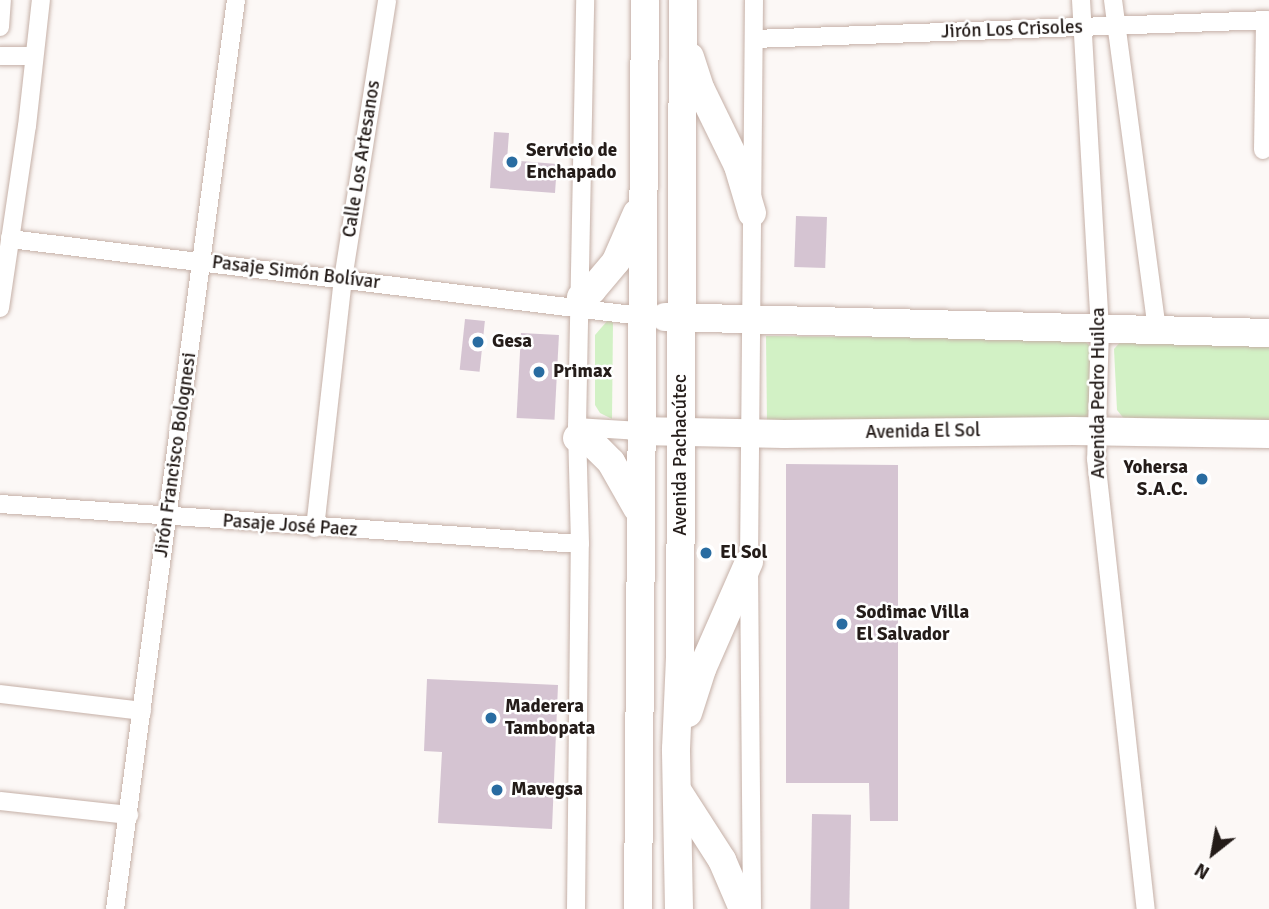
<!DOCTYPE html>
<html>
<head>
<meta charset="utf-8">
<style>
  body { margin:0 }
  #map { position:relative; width:1269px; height:909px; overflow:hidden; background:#fcf8f6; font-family:Signika,sans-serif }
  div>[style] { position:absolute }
  .green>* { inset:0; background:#d2f1c5 }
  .building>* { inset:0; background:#d5c4d2; transform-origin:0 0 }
  .roads { filter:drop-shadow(0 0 2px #c5b0a7) drop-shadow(0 0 2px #c5b0a7) }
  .street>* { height:18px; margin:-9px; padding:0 9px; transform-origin:9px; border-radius:9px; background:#fff }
  .primary>* { height:28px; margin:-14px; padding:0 14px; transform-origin:14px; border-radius:14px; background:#fff }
  .dots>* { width:19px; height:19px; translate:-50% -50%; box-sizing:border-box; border:4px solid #fff; border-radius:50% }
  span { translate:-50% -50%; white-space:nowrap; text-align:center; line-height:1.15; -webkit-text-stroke:5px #fff; paint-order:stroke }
  .street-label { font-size:19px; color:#241c19 }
  .poi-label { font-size:19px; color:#241c19; font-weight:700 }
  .left { translate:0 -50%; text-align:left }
  .right { translate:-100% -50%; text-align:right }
  .north { position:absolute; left:1178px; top:818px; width:70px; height:70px; -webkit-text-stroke:5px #fff; paint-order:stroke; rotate:211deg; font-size:19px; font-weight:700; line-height:28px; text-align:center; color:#241c19 }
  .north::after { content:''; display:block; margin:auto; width:24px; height:32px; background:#241c19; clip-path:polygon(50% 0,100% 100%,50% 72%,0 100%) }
</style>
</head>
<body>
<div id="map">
  <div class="green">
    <div style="clip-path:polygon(608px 320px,613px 322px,612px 419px,600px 413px,595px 405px,595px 335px)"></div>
    <div style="clip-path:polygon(766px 336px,1083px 339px,1092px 348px,1094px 409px,1082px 424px,767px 423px)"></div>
    <div style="clip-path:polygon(1123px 339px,1269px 341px,1269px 426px,1129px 425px,1117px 410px,1114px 349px)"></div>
  </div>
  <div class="building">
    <div style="clip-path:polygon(494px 132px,509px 133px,507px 160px,557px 164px,555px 193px,490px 188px)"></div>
    <div style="left:796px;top:216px;width:31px;height:51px;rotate:2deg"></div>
    <div style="left:465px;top:319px;width:20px;height:51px;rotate:6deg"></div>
    <div style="left:521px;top:333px;width:38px;height:85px;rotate:3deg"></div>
    <div style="clip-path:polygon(786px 464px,898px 465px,898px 821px,870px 821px,869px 783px,786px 783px)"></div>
    <div style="clip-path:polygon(427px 679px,558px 685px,552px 829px,438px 823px,442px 752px,424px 751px)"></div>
    <div style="left:812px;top:814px;width:39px;height:95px;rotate:1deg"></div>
  </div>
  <div class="roads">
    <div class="street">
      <div style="left:1081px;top:0;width:329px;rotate:86.7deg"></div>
      <div style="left:1100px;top:328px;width:131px;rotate:91.7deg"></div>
      <div style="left:1096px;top:459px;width:453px;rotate:83.7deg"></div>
      <div style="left:1113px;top:0;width:332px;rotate:82.4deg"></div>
      <div style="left:0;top:27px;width:27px;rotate:-86deg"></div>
      <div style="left:754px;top:39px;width:515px;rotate:-2.11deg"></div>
      <div style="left:0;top:56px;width:33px"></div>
      <div style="left:1263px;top:150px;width:130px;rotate:-89.1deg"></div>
      <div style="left:10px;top:239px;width:636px;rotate:6.96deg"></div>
      <div style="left:0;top:308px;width:184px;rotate:-81.6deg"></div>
      <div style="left:27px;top:126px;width:127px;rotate:-83.7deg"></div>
      <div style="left:577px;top:427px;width:62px;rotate:3.7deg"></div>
      <div style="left:0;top:504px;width:581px;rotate:3.95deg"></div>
      <div style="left:315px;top:528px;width:251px;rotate:-83.6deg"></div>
      <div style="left:343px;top:279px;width:282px;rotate:-81deg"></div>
      <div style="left:0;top:694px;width:143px;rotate:6.8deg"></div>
      <div style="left:0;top:801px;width:130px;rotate:6.2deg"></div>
      <div style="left:115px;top:909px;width:917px;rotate:-82.42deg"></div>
      <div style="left:576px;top:909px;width:365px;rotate:-89.4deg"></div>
      <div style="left:580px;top:544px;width:117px;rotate:-91.5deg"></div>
      <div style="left:577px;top:427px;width:427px;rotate:-88.9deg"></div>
      <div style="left:752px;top:909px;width:347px;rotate:-90.5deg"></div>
      <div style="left:749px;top:562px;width:562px;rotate:-89.49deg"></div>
    </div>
    <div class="primary">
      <div style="left:690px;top:57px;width:35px;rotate:72deg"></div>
      <div style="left:701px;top:90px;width:85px;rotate:64deg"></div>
      <div style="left:738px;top:166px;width:49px;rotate:73.4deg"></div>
      <div style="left:581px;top:297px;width:13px;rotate:-32deg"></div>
      <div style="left:592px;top:290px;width:38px;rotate:-50deg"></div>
      <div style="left:616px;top:261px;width:52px;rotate:-66.4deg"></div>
      <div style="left:665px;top:317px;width:604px;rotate:1.52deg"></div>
      <div style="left:639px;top:431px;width:145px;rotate:1.2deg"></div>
      <div style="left:784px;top:434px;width:289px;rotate:-0.6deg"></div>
      <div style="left:1073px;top:431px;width:196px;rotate:0.9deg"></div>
      <div style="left:577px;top:438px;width:18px;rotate:22deg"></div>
      <div style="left:594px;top:445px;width:24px;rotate:45deg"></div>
      <div style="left:611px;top:462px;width:53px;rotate:60.5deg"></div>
      <div style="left:688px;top:713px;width:46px;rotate:-72.3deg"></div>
      <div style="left:702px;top:669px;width:117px;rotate:-66.3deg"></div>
      <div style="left:679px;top:793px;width:80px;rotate:57.3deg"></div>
      <div style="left:722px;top:860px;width:53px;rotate:66.8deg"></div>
      <div style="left:638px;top:909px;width:909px;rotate:-89.56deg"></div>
      <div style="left:679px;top:909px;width:160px;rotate:-91.1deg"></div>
      <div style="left:676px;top:749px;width:90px;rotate:-87.5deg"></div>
      <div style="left:680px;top:659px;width:659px;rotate:-89.74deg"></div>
    </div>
  </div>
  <div class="dots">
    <div style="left:512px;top:162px;background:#296ca1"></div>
    <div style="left:478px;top:342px;background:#296ca1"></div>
    <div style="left:539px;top:372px;background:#296ca1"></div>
    <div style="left:1202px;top:479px;background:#296ca1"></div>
    <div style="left:706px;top:553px;background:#296ca1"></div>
    <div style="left:842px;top:624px;background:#296ca1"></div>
    <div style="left:491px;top:718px;background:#296ca1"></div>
    <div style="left:497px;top:790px;background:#296ca1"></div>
  </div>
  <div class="street-label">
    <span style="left:1012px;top:30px;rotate:-2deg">Jirón Los Crisoles</span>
    <span style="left:362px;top:159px;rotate:-81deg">Calle Los Artesanos</span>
    <span style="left:296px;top:273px;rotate:7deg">Pasaje Simón Bolívar</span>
    <span style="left:1099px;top:393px;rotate:-90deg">Avenida Pedro Huilca</span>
    <span style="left:923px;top:432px;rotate:-1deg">Avenida El Sol</span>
    <span style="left:176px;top:455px;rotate:-82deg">Jirón Francisco Bolognesi</span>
    <span style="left:681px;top:455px;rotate:-90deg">Avenida Pachacútec</span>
    <span style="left:290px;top:526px;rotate:4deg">Pasaje José Paez</span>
  </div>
  <div class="poi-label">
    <span class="left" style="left:526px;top:162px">Servicio de<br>Enchapado</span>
    <span class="left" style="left:492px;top:342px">Gesa</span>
    <span class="left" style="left:553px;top:372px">Primax</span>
    <span class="right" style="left:1188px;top:479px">Yohersa<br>S.A.C.</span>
    <span class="left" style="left:720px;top:553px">El Sol</span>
    <span class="left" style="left:856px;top:624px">Sodimac Villa<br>El Salvador</span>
    <span class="left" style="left:505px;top:718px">Maderera<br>Tambopata</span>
    <span class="left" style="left:511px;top:790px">Mavegsa</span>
  </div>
  <div class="north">N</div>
</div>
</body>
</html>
